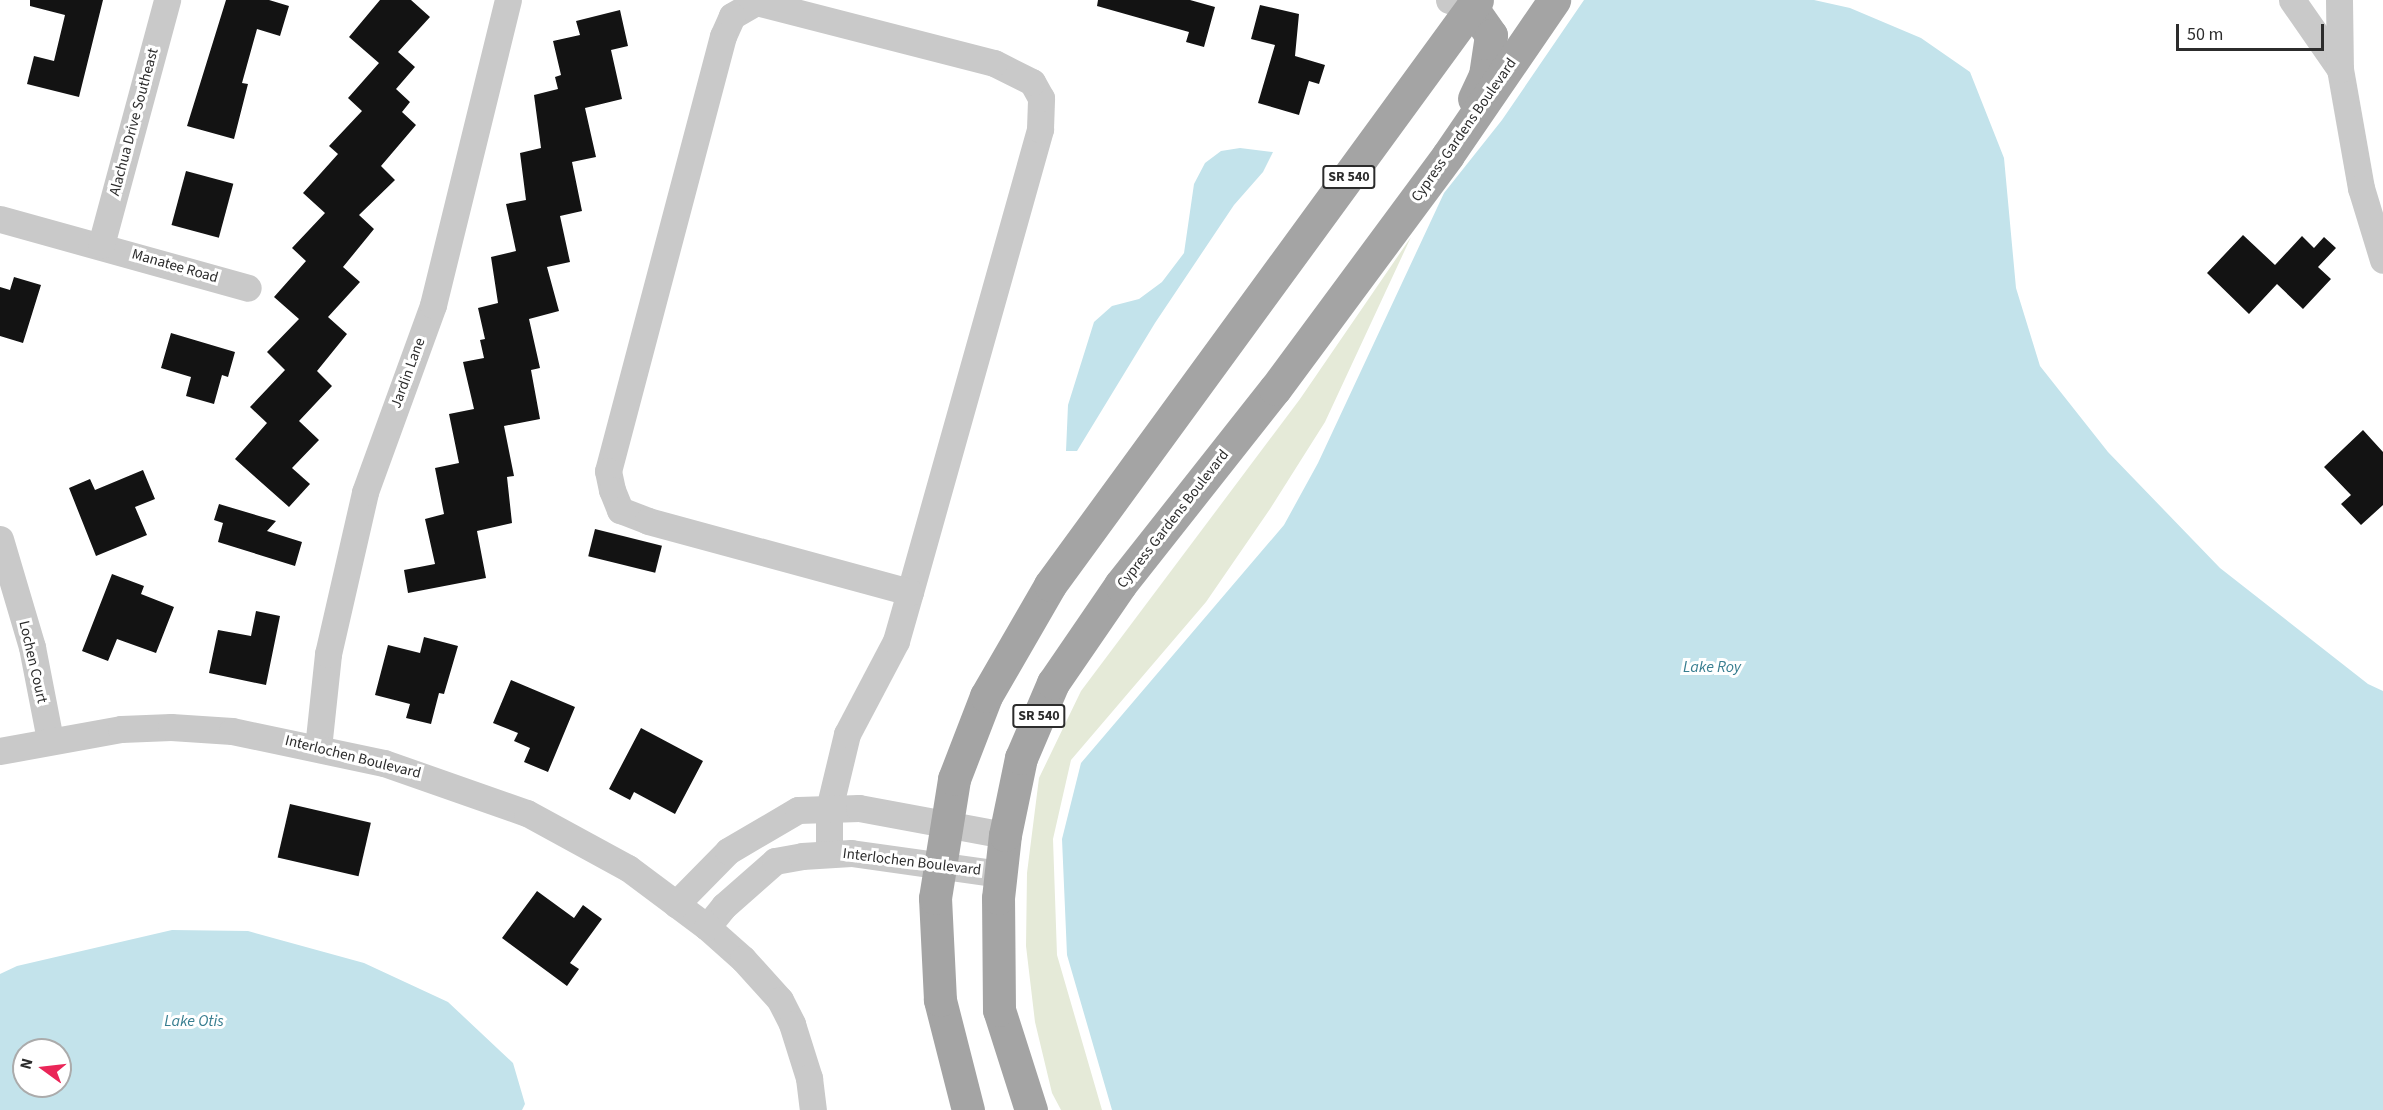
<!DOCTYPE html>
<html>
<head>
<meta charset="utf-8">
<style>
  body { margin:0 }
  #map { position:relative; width:2383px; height:1110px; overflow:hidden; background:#fff; font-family:"Source Sans 3",sans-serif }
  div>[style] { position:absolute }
  .green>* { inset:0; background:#e5ead8 }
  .water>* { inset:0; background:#c3e3eb }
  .building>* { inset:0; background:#131313; transform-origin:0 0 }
  .minor>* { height:27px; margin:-13.5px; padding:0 13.5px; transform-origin:13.5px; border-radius:13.5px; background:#c9c9c9 }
  .major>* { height:33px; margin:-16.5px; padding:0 16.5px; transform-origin:16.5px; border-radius:16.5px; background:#a4a4a4 }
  span { translate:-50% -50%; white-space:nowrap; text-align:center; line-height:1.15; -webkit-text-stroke:6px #fff; paint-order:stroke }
  .shield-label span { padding:2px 4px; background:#fff; border:2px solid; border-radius:4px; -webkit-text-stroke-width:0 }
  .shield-label { font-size:14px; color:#2c2c2c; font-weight:700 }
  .street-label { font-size:15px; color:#2c2c2c }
  .water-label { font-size:16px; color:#387e90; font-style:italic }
  .north { position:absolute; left:12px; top:1038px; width:60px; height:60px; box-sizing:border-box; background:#fff; border:2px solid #ababab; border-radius:50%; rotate:285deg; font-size:16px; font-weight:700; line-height:24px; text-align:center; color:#2c2c2c }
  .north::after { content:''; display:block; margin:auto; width:21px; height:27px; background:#ea2658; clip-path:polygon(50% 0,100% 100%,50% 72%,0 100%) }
  .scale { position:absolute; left:2176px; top:24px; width:148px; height:27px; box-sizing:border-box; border:3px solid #2c2c2c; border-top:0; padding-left:8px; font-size:18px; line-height:21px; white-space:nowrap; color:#2c2c2c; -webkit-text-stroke:4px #fff; paint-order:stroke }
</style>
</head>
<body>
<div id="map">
  <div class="green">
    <div style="clip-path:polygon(1411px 237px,1325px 422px,1270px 509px,1206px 602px,1071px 760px,1053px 839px,1057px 955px,1102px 1110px,1061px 1110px,1052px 1093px,1035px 1022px,1026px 946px,1027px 873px,1039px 778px,1081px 691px,1300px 399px)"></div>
  </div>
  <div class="water">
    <div style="clip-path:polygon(1584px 0,1814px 0,1850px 8px,1921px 38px,1970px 72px,2004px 158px,2016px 288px,2040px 366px,2108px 452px,2220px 568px,2368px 684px,2383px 691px,2383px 1110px,1112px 1110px,1067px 955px,1062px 839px,1081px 763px,1284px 525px,1318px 463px,1444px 193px,1502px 120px)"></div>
    <div style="clip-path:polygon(1240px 148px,1273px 152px,1263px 172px,1234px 205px,1155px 323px,1077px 451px,1066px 451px,1068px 405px,1094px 322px,1112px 306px,1139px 299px,1162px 282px,1184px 253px,1194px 184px,1205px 163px,1221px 151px)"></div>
    <div style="clip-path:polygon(evenodd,172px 930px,248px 931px,364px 963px,448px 1002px,513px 1063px,525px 1104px,522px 1110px,0 1110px,0 974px,17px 966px,172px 930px,24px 1050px,60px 1050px,60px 1086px,24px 1086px,24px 1050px)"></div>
  </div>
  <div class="building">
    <div style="clip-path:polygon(30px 0,103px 0,79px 97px,27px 84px,34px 56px,54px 61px,65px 15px,30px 6px)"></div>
    <div style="clip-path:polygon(226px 0,269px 0,289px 6px,280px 36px,257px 29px,242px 83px,248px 84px,234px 139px,187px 126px)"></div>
    <div style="clip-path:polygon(380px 0,411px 0,430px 17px,398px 52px,415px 67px,396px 89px,410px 102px,402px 112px,416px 125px,381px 166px,395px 180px,359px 215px,374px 229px,343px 267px,360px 282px,328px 317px,347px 334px,317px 371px,332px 386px,299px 421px,319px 440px,292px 468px,310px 484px,289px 507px,235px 459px,267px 423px,250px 407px,285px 370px,267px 352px,299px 319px,274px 297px,306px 261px,292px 248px,325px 213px,303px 193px,338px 154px,329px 146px,362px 111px,348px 98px,379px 63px,349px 37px)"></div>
    <div style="clip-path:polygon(1098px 0,1190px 0,1215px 7px,1204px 47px,1186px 42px,1189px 32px,1097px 6px)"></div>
    <div style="clip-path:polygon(1260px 5px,1299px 14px,1295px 56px,1325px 65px,1319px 84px,1309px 81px,1299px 115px,1258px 103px,1275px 45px,1251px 39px)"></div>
    <div style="clip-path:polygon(620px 10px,628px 46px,611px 50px,622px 99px,585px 108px,596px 157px,572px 162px,582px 211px,560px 216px,570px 262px,547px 267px,559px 311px,529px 319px,540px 368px,531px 370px,540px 419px,504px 426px,514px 476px,507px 477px,512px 523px,477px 531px,486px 578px,408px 593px,404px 570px,435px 564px,425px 519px,444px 514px,435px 468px,459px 463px,449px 414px,474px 409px,463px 362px,484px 358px,480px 340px,485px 339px,478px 308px,498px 303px,491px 257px,516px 251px,506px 204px,526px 200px,520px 153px,541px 148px,534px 95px,558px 89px,555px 77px,561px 75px,553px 41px,580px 35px,576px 21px)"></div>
    <div style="left:186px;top:171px;width:49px;height:56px;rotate:15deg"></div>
    <div style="clip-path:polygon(2243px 235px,2275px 265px,2302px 236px,2314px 248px,2324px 237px,2336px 248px,2318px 267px,2331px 279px,2303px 309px,2277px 284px,2249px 314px,2207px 273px)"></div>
    <div style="clip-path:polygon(14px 277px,41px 285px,23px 343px,0 336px,0 287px,10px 290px)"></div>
    <div style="clip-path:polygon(171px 333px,235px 352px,228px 377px,222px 375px,214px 404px,186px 396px,191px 377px,161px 368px)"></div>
    <div style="clip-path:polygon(2363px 430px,2383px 452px,2383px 505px,2361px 525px,2341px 504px,2351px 495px,2324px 467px)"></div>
    <div style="clip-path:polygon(143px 470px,155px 499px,135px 507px,147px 535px,96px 556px,69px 488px,90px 479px,95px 490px)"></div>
    <div style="clip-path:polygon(219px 504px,276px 521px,267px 531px,302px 542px,295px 566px,218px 542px,223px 523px,214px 520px)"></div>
    <div style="left:595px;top:529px;width:69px;height:28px;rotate:14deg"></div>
    <div style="clip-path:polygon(112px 574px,144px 586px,141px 594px,174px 607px,156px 653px,117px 639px,108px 661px,82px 651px)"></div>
    <div style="clip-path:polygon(256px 611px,280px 616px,266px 685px,209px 673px,218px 630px,251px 636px)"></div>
    <div style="clip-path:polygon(424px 637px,458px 646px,444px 694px,439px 693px,431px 724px,406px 718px,410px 704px,375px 695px,388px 645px,420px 653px)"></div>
    <div style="clip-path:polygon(511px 680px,575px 707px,548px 772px,524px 762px,530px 748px,514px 741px,518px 733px,493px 723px)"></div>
    <div style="clip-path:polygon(641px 728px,703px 761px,675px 814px,634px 792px,630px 800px,609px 789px)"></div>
    <div style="left:290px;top:804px;width:83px;height:55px;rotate:13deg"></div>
    <div style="clip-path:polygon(537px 891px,574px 918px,583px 905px,602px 919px,570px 963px,579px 969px,567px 986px,502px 938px)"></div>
  </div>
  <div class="minor">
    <div style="left:1449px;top:0;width:24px;rotate:19deg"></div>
    <div style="left:2292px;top:0;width:84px;rotate:55.2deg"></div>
    <div style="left:2340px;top:69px;width:121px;rotate:80deg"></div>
    <div style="left:2361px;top:188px;width:75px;rotate:73deg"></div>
    <div style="left:2339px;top:0;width:69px;rotate:89.2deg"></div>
    <div style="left:0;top:219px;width:257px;rotate:15.5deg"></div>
    <div style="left:101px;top:245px;width:254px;rotate:-74.9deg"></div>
    <div style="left:0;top:539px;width:113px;rotate:73.5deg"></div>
    <div style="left:32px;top:647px;width:95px;rotate:79deg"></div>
    <div style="left:318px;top:748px;width:95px;rotate:-83.9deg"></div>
    <div style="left:328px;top:654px;width:166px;rotate:-77.1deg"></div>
    <div style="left:365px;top:492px;width:199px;rotate:-70deg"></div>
    <div style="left:433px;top:305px;width:314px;rotate:-76.2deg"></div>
    <div style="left:0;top:751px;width:123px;rotate:-10.3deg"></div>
    <div style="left:121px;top:729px;width:50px;rotate:-2.3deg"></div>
    <div style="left:171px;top:727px;width:61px;rotate:3.8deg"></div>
    <div style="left:232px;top:731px;width:155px;rotate:11.9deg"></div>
    <div style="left:384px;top:763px;width:151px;rotate:19.3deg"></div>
    <div style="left:527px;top:813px;width:115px;rotate:28.6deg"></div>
    <div style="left:628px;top:868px;width:99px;rotate:36.8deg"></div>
    <div style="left:707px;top:927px;width:48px;rotate:41.6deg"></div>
    <div style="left:743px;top:959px;width:55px;rotate:47.9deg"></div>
    <div style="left:780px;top:1000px;width:27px;rotate:63deg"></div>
    <div style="left:792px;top:1024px;width:57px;rotate:72.5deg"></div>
    <div style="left:809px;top:1078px;width:32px;rotate:83deg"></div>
    <div style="left:829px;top:852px;width:43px;rotate:-90deg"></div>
    <div style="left:829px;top:809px;width:77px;rotate:-76.5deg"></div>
    <div style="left:847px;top:734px;width:105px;rotate:-62.2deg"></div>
    <div style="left:896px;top:641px;width:51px;rotate:-74.1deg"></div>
    <div style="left:910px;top:592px;width:481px;rotate:-74.3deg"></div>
    <div style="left:1040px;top:129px;width:31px;rotate:-88deg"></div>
    <div style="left:1041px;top:98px;width:18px;rotate:-119deg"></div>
    <div style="left:1032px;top:82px;width:42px;rotate:-153.4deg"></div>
    <div style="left:994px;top:63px;width:246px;rotate:-165.6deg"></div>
    <div style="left:756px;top:2px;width:28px;rotate:150deg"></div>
    <div style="left:732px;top:16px;width:22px;rotate:114deg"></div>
    <div style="left:723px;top:36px;width:450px;rotate:104.8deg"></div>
    <div style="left:608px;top:471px;width:19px;rotate:78deg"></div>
    <div style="left:612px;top:490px;width:22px;rotate:68deg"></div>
    <div style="left:620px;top:510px;width:30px;rotate:21deg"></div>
    <div style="left:648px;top:521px;width:271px;rotate:15.2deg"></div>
    <div style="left:676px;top:904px;width:74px;rotate:-45.5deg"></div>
    <div style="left:728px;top:851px;width:81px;rotate:-30.4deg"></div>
    <div style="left:798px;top:810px;width:61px;rotate:-1.9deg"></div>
    <div style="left:859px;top:808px;width:148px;rotate:10.5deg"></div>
    <div style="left:707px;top:927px;width:27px;rotate:-51deg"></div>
    <div style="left:724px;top:906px;width:68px;rotate:-41.4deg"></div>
    <div style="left:775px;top:861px;width:27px;rotate:-10deg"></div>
    <div style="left:802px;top:856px;width:49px;rotate:-3.5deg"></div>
    <div style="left:851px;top:853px;width:150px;rotate:8deg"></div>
  </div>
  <div class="major">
    <div style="left:1472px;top:8px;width:33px;rotate:55deg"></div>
    <div style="left:1491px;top:35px;width:40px;rotate:98.5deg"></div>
    <div style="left:1485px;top:75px;width:26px;rotate:115deg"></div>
    <div style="left:968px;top:1110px;width:114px;rotate:-104.3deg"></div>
    <div style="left:940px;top:1000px;width:102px;rotate:-92.8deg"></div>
    <div style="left:935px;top:898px;width:121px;rotate:-80.9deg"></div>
    <div style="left:954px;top:779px;width:89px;rotate:-68.9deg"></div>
    <div style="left:986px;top:696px;width:128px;rotate:-60deg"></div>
    <div style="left:1050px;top:585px;width:724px;rotate:-53.87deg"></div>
    <div style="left:1031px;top:1110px;width:105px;rotate:-107.7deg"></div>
    <div style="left:999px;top:1010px;width:112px;rotate:-90.5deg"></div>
    <div style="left:998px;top:898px;width:63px;rotate:-83.7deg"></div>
    <div style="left:1005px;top:835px;width:79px;rotate:-78.3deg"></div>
    <div style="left:1021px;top:758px;width:82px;rotate:-66.9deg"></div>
    <div style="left:1053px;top:683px;width:119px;rotate:-55.6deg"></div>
    <div style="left:1120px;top:585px;width:250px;rotate:-51.7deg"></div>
    <div style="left:1275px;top:389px;width:291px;rotate:-53.5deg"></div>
    <div style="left:1448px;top:155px;width:188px;rotate:-55.6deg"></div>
  </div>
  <div class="shield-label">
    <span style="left:1349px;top:177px">SR 540</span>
    <span style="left:1039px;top:716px">SR 540</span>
  </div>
  <div class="street-label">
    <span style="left:134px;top:122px;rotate:-75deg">Alachua Drive Southeast</span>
    <span style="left:1464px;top:130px;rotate:-55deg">Cypress Gardens Boulevard</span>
    <span style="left:175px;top:266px;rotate:16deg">Manatee Road</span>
    <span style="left:408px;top:373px;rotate:-70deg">Jardin Lane</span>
    <span style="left:1173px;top:519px;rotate:-52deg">Cypress Gardens Boulevard</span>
    <span style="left:33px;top:662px;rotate:77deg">Lochen Court</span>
    <span style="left:353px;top:757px;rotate:14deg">Interlochen Boulevard</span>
    <span style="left:912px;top:862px;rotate:7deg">Interlochen Boulevard</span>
  </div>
  <div class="water-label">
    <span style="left:1712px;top:667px">Lake Roy</span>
    <span style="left:194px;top:1021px">Lake Otis</span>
  </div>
  <div class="north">N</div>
  <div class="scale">50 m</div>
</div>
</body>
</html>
